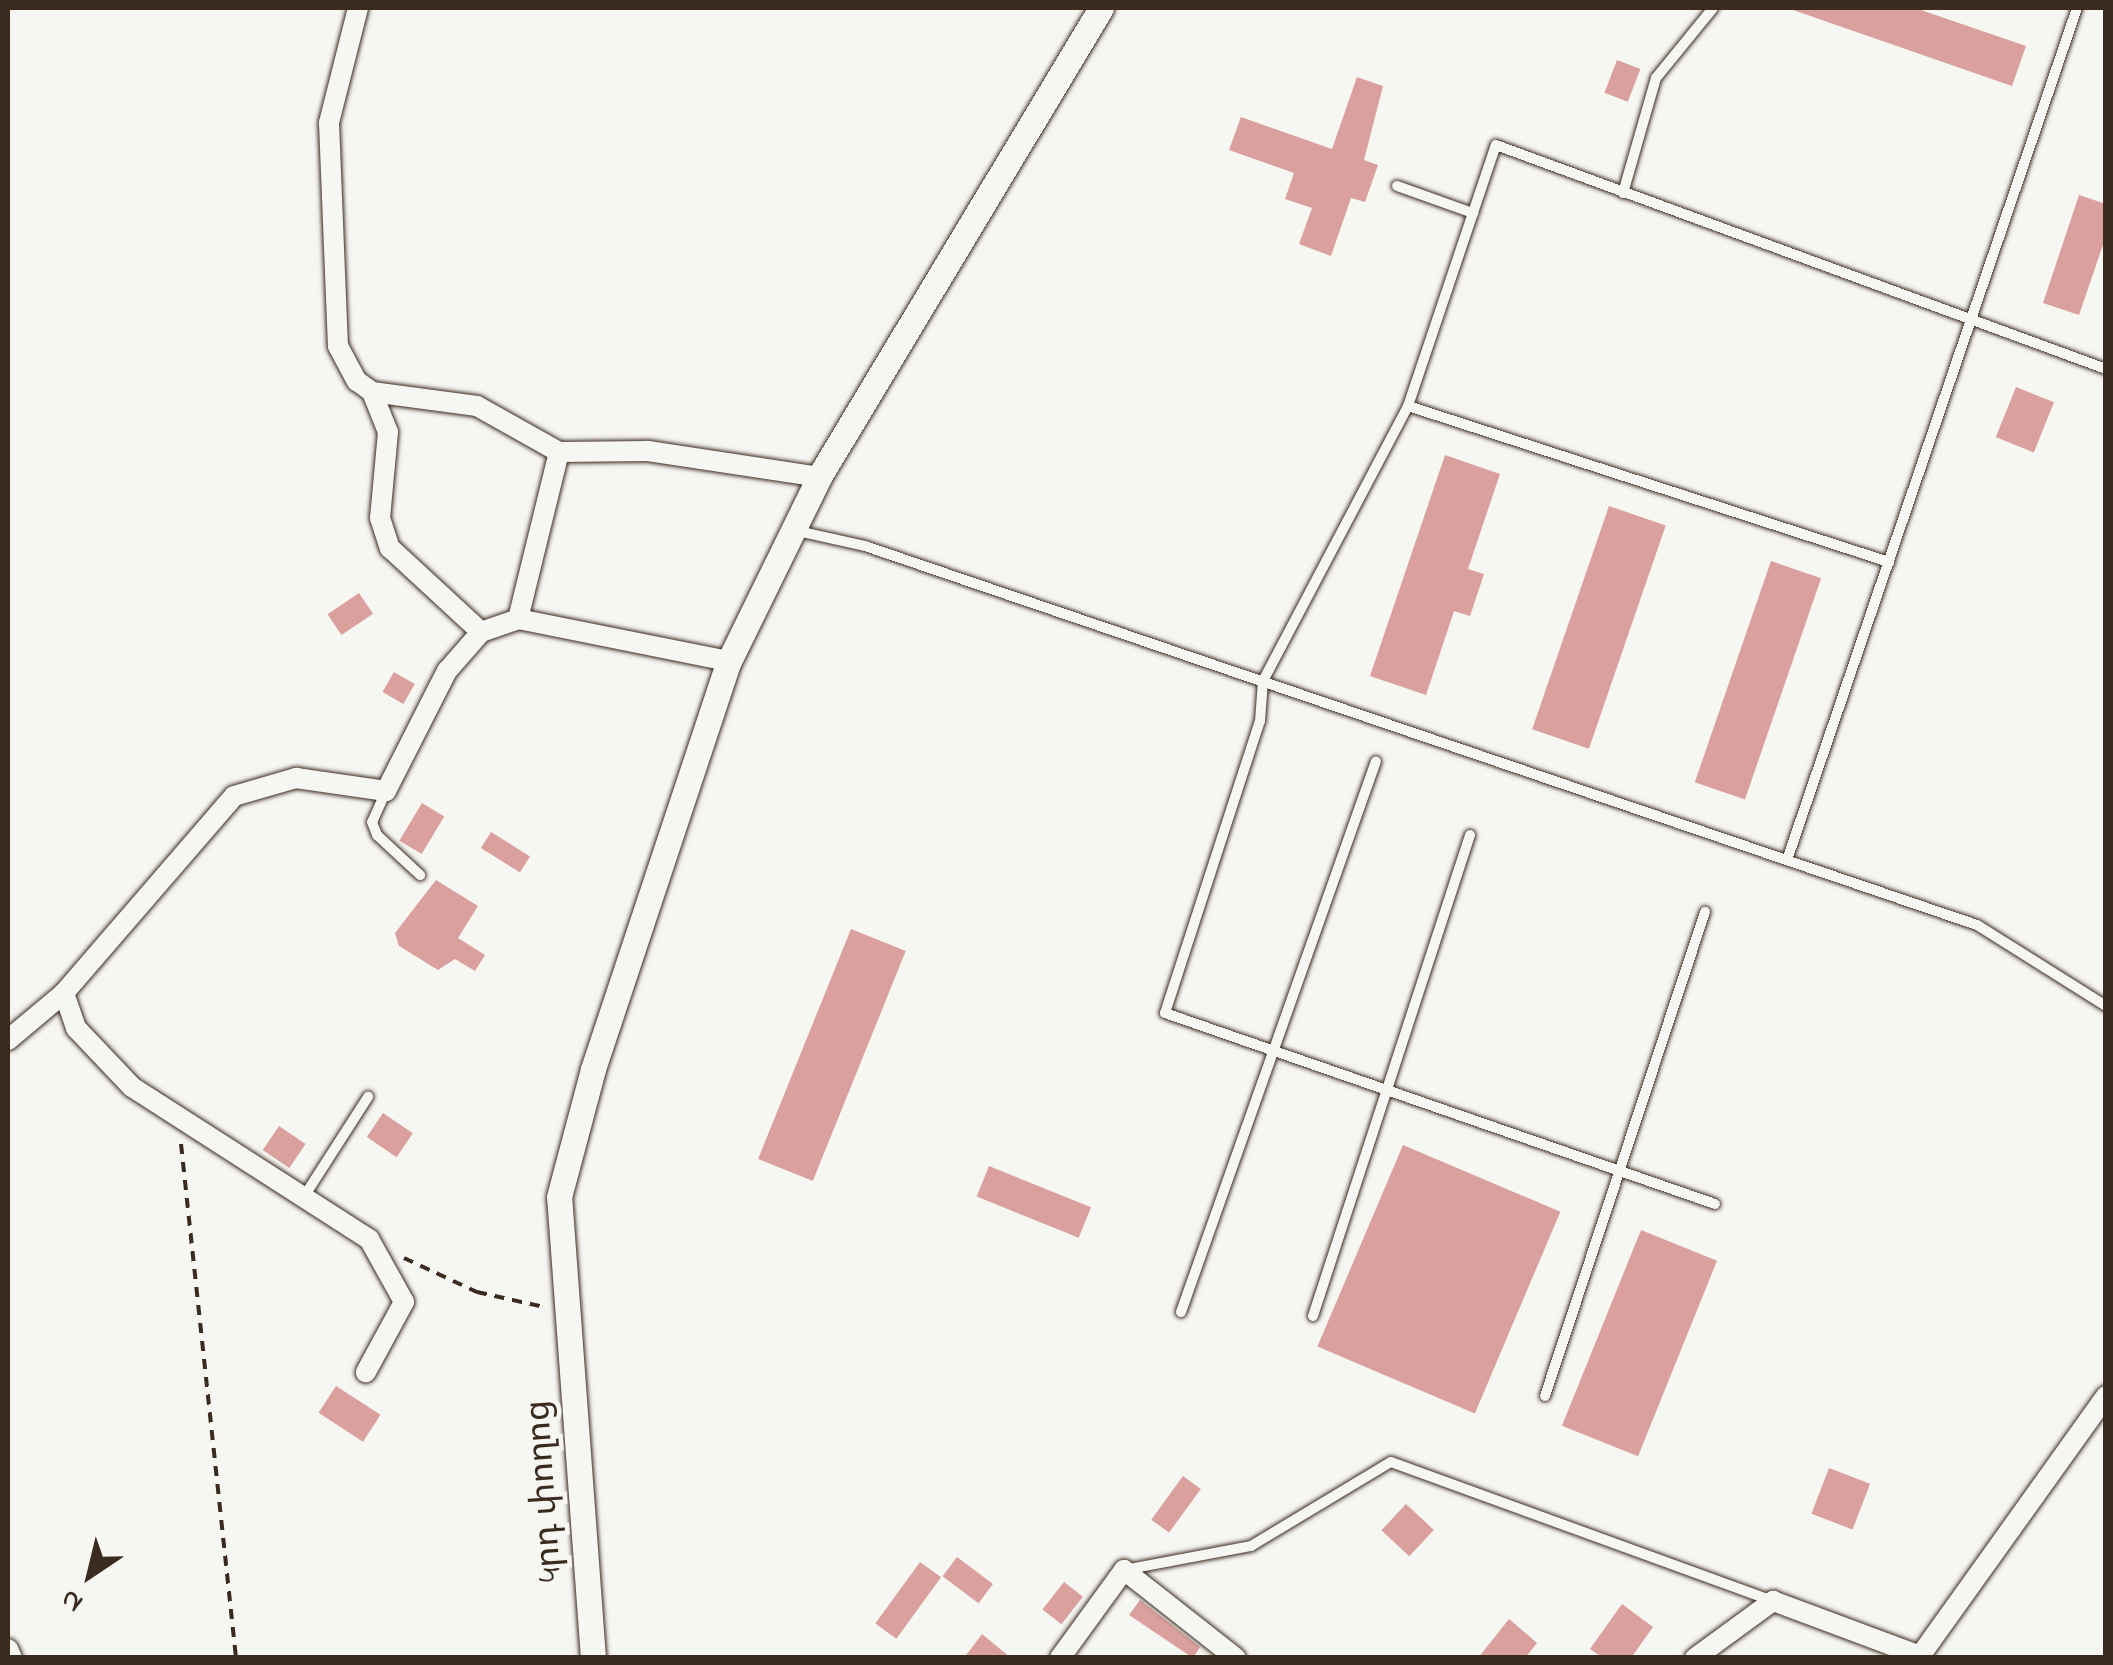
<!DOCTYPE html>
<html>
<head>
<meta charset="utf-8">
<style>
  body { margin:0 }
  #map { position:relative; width:2113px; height:1665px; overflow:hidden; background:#f6f6f2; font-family:"Indie Flower","Noto Sans Armenian",sans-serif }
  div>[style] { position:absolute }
  .building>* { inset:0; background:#daa09d; transform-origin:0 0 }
  .path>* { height:4px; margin-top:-2px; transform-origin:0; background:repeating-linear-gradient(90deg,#3b2a1e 0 10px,transparent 0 18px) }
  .roads { filter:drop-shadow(0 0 2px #3b2a1e) drop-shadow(0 0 2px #3b2a1e) }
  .service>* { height:10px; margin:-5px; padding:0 5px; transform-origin:5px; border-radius:5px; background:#f6f6f2 }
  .minor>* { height:20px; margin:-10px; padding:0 10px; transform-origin:10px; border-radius:10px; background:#f6f6f2 }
  .tertiary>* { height:25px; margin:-12.5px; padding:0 12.5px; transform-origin:12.5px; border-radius:12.5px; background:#f6f6f2 }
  span { translate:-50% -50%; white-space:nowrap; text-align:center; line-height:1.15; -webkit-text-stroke:9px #f6f6f2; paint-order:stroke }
  .street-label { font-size:35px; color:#3b2a1e }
  .frame { position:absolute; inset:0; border:10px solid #3b2a1e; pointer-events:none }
  .north { position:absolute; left:40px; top:1525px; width:100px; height:100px; -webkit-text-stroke:8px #f6f6f2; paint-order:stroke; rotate:215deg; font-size:28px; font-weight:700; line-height:40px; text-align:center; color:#3b2a1e }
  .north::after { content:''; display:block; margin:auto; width:35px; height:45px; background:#3b2a1e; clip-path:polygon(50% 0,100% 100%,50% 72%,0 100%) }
</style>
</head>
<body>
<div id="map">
  <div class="building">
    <div style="clip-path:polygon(1915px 8px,2026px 46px,2012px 86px,1793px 10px)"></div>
    <div style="left:1617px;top:60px;width:25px;height:35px;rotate:21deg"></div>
    <div style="clip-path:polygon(1357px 77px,1383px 86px,1364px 160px,1378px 165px,1365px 202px,1351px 198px,1331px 256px,1299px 244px,1312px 208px,1285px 199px,1294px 173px,1229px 150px,1241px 117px,1332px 149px)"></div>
    <div style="clip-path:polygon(2079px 195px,2106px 204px,2106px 236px,2079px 315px,2043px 303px)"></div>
    <div style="left:2016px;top:387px;width:41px;height:54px;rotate:22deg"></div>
    <div style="clip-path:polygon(1445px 455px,1500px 474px,1468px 569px,1484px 574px,1470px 616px,1454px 611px,1426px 695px,1370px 676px)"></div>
    <div style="left:1609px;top:506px;width:60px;height:236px;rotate:19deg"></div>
    <div style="left:1771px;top:561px;width:53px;height:234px;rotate:19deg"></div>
    <div style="left:359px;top:593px;width:25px;height:38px;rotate:56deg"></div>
    <div style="left:394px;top:672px;width:24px;height:23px;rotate:30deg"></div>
    <div style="left:422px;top:803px;width:26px;height:44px;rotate:31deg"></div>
    <div style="left:491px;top:832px;width:46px;height:19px;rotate:32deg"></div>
    <div style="clip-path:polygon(436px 880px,478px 906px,458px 938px,485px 955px,475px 971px,455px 959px,438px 970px,399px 946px,395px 933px)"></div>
    <div style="left:851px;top:929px;width:59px;height:248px;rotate:22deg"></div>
    <div style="left:383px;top:1113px;width:36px;height:29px;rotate:34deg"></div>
    <div style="left:279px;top:1126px;width:32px;height:29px;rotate:34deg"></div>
    <div style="left:1403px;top:1145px;width:171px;height:219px;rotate:23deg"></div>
    <div style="left:989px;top:1166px;width:110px;height:33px;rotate:22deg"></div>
    <div style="left:1641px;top:1230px;width:82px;height:211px;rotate:22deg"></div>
    <div style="left:336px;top:1386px;width:53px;height:32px;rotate:33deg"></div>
    <div style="left:1829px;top:1468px;width:44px;height:49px;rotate:21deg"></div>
    <div style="left:1183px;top:1476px;width:22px;height:54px;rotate:36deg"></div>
    <div style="left:1406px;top:1504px;width:38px;height:36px;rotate:43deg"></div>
    <div style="left:957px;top:1557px;width:45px;height:24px;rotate:37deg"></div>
    <div style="left:920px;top:1562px;width:26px;height:76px;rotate:36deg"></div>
    <div style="left:1064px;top:1582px;width:24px;height:35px;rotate:38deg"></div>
    <div style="clip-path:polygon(1140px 1600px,1200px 1647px,1193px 1658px,1129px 1615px)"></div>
    <div style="clip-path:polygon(1622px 1604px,1653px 1627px,1631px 1658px,1603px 1658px,1590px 1649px)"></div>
    <div style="clip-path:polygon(1509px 1619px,1537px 1643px,1525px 1658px,1478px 1658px)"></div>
    <div style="clip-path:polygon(982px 1634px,1011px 1658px,964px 1658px)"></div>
  </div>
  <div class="path">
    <div style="left:181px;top:1144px;width:517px;rotate:83.89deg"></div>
    <div style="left:404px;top:1258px;width:81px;rotate:25deg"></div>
    <div style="left:477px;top:1292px;width:69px;rotate:12.6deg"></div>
  </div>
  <div class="roads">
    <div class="service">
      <div style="left:1397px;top:186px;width:81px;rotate:19.6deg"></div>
      <div style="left:1623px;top:193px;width:120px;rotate:-74deg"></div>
      <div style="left:1656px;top:78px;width:90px;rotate:-50.8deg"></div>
      <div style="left:1408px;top:406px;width:506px;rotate:17.97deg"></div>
      <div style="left:793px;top:530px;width:74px;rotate:12.5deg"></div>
      <div style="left:865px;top:546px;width:1175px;rotate:18.82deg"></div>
      <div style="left:1977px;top:925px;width:152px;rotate:32.1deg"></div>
      <div style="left:386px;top:791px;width:34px;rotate:114deg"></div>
      <div style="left:372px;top:822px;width:14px;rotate:69deg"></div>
      <div style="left:377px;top:835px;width:59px;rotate:42.9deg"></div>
      <div style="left:1787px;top:860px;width:900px;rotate:-71.2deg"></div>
      <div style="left:305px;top:1195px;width:117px;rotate:-57.3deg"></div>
      <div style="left:1715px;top:1204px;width:582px;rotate:-160.85deg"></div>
      <div style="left:1165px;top:1013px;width:307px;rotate:-72deg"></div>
      <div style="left:1260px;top:721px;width:40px;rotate:-85.7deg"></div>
      <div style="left:1263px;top:681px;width:311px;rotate:-62.2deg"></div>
      <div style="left:1408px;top:406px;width:275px;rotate:-71.4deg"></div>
      <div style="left:1496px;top:145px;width:650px;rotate:20.16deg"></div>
      <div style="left:1181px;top:1312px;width:584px;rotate:-70.51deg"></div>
      <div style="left:1313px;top:1316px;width:506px;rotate:-71.92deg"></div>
      <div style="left:1545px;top:1396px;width:510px;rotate:-71.71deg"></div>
      <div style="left:1124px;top:1570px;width:129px;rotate:-10.7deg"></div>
      <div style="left:1251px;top:1546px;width:163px;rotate:-31deg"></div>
      <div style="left:1391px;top:1462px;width:406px;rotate:20deg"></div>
    </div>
    <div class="minor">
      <div style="left:358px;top:8px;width:119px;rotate:104.2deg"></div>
      <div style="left:329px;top:123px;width:223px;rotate:87.7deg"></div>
      <div style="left:338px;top:346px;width:40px;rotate:62deg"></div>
      <div style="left:357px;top:381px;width:19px;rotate:36deg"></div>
      <div style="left:372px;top:392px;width:106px;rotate:7.6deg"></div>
      <div style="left:477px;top:406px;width:94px;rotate:29.3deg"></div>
      <div style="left:559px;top:452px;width:89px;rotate:-0.6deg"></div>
      <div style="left:648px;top:451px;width:173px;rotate:8.6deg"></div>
      <div style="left:372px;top:392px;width:43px;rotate:68.2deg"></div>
      <div style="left:388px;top:432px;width:86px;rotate:95.3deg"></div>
      <div style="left:380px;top:518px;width:32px;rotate:72deg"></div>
      <div style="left:390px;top:548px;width:124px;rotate:42.7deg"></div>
      <div style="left:518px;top:619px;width:172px;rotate:-76.2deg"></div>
      <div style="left:64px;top:993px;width:37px;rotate:71deg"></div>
      <div style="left:76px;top:1028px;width:81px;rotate:46.5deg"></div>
      <div style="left:132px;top:1087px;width:282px;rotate:32.7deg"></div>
      <div style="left:369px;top:1239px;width:72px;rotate:60.9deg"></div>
      <div style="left:404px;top:1302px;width:80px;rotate:118.5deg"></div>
      <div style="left:8px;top:1040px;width:73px;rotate:-40deg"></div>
      <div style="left:64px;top:993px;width:260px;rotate:-49.2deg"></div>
      <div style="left:234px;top:796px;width:65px;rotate:-16.2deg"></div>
      <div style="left:296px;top:778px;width:91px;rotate:8.2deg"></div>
      <div style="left:386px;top:791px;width:135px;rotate:-63.1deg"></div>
      <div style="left:447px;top:671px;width:52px;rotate:-48.9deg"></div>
      <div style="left:481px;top:632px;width:39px;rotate:-19deg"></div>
      <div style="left:518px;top:619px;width:215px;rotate:11.3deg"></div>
      <div style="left:8px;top:1649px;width:10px;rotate:66deg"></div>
      <div style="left:1060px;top:1658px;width:109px;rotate:-54deg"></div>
      <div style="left:1124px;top:1570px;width:142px;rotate:38.2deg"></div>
      <div style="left:1695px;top:1658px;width:97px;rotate:-36.2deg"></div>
      <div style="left:1773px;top:1601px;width:157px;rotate:20.5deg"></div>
      <div style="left:1920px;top:1656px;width:320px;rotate:-54.4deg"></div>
    </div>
    <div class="tertiary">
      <div style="left:593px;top:1658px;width:462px;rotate:-94.2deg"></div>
      <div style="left:559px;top:1197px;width:132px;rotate:-75.1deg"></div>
      <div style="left:593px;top:1069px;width:430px;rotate:-71.6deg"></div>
      <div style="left:729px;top:661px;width:205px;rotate:-63.9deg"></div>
      <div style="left:819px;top:477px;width:547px;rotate:-58.98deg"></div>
    </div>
  </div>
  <div class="street-label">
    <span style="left:546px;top:1491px;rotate:-94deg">4րդ փողոց</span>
  </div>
  <div class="frame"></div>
  <div class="north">N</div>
</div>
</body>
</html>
